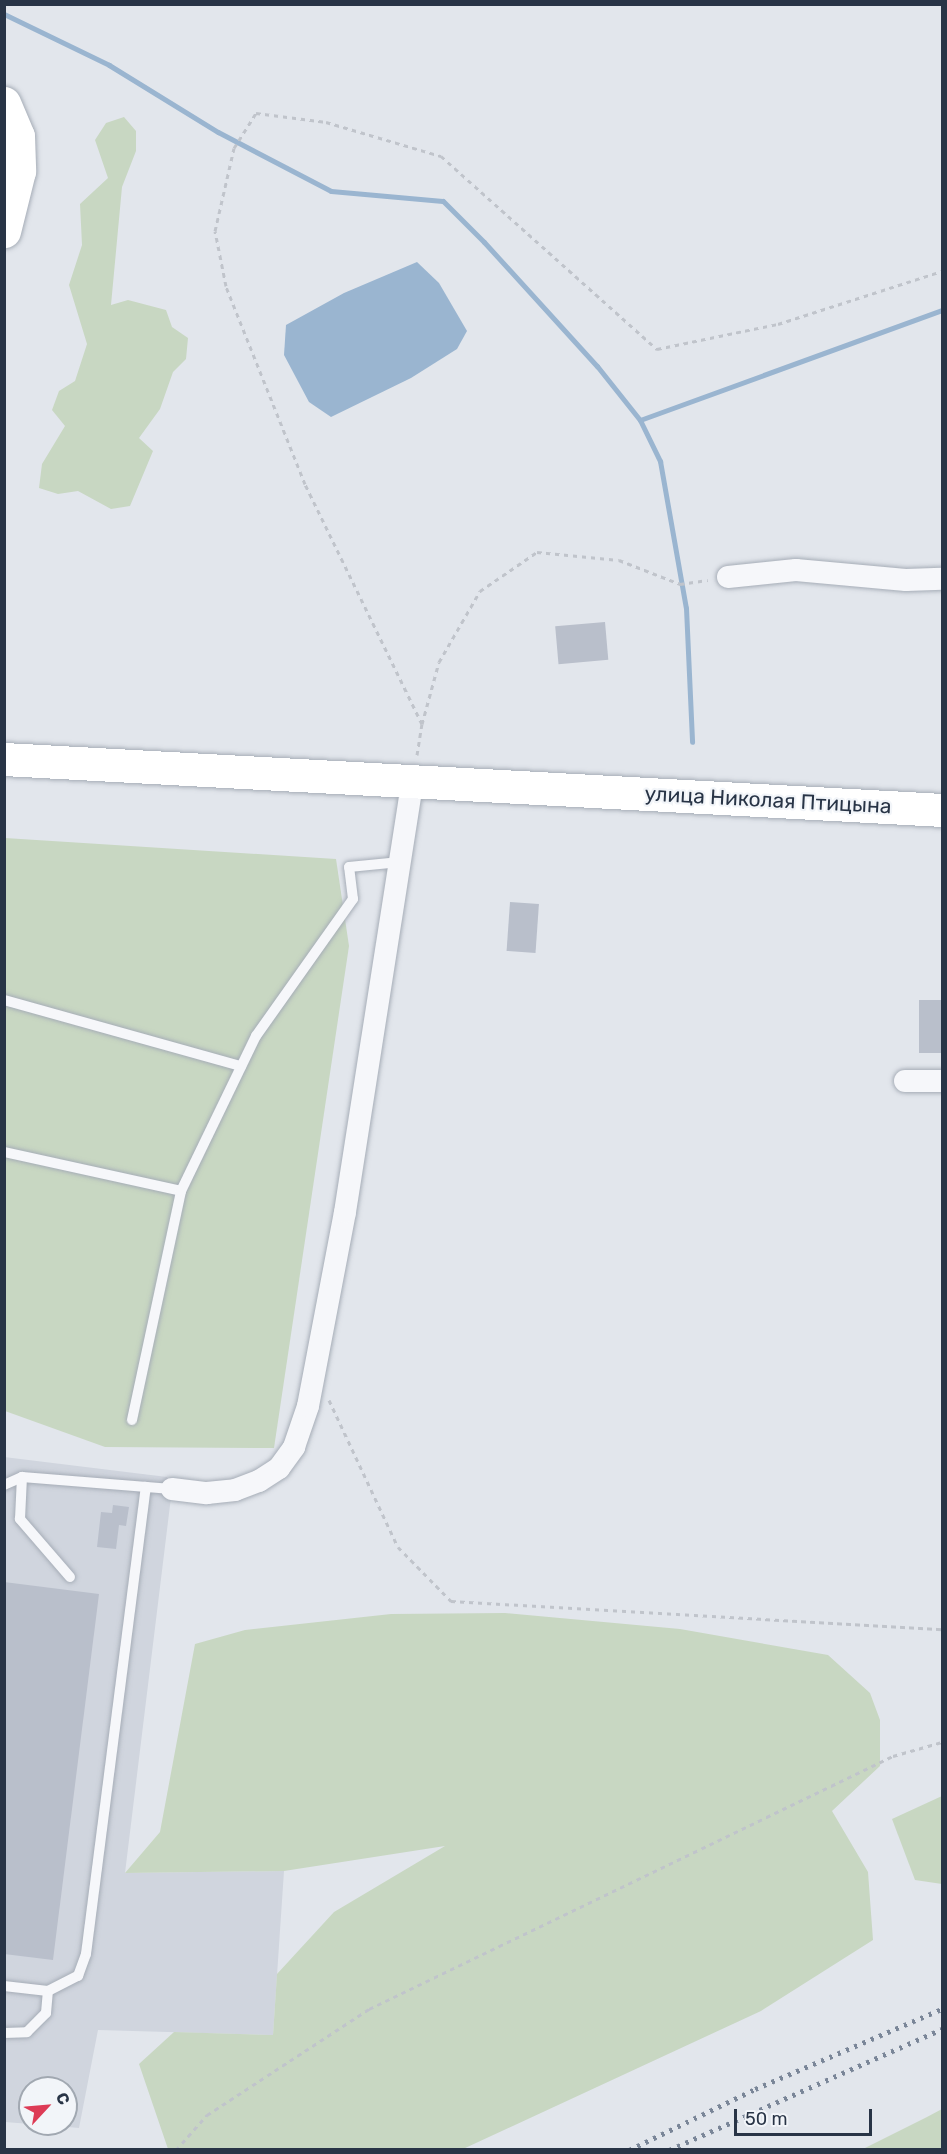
<!DOCTYPE html>
<html>
<head>
<meta charset="utf-8">
<style>
  body { margin:0 }
  #map { position:relative; width:947px; height:2154px; overflow:hidden; background:#e2e6ec; font-family:Rubik,sans-serif }
  div>[style] { position:absolute }
  .built>* { inset:0; background:#d0d5de }
  .green>* { inset:0; background:#c8d7c2 }
  .water>* { inset:0; background:#9ab5d0 }
  .stream>* { height:5px; margin:-2.5px; padding:0 2.5px; transform-origin:2.5px; border-radius:2.5px; background:#9ab5d0 }
  .building>* { inset:0; background:#b9bfcb; transform-origin:0 0 }
  .path>* { height:3px; margin-top:-1.5px; transform-origin:0; background:repeating-linear-gradient(90deg,#c0c4cb 0 4.5px,transparent 0 9px) }
  .roads { filter:drop-shadow(0 0 2px #a6adb7) drop-shadow(0 0 2px #a6adb7) }
  .service>* { height:10px; margin:-5px; padding:0 5px; transform-origin:5px; border-radius:5px; background:#f6f7fa }
  .minor>* { height:22px; margin:-11px; padding:0 11px; transform-origin:11px; border-radius:11px; background:#f6f7fa }
  .primary>* { height:33px; margin:-16.5px; padding:0 16.5px; transform-origin:16.5px; border-radius:16.5px; background:#fff }
  .rail>* { height:4.5px; margin-top:-2.25px; transform-origin:0; background:repeating-linear-gradient(90deg,#7a8698 0 3px,transparent 0 9px) }
  span { translate:-50% -50%; white-space:nowrap; text-align:center; line-height:1.15; -webkit-text-stroke:4.5px #f2f5f9; paint-order:stroke }
  .street-label { font-size:21px; color:#283446 }
  .frame { position:absolute; inset:0; border:6px solid #283446; pointer-events:none }
  .north { position:absolute; left:18px; top:2076px; width:60px; height:60px; box-sizing:border-box; background:#f2f5f9; border:2px solid #a1a8b1; border-radius:50%; rotate:64deg; font-size:16px; font-weight:700; line-height:24px; text-align:center; color:#283446 }
  .north::after { content:''; display:block; margin:auto; width:21px; height:27px; background:#dd3b56; clip-path:polygon(50% 0,100% 100%,50% 72%,0 100%) }
  .scale { position:absolute; left:734px; top:2109px; width:138px; height:27px; box-sizing:border-box; border:3px solid #283446; border-top:0; padding-left:8px; font-size:18px; line-height:21px; white-space:nowrap; color:#283446; -webkit-text-stroke:4px #f2f5f9; paint-order:stroke }
</style>
</head>
<body>
<div id="map">
  <div class="built">
    <div style="clip-path:polygon(4px 1457px,167px 1477px,172px 1489px,125px 1873px,284px 1871px,273px 2035px,98px 2030px,79px 2128px,33px 2124px,66px 2124px,66px 2088px,30px 2088px,30px 2124px,5px 2122px)"></div>
  </div>
  <div class="green">
    <div style="clip-path:polygon(124px 117px,136px 131px,136px 151px,122px 187px,111px 305px,128px 300px,166px 310px,172px 327px,188px 338px,186px 359px,173px 372px,160px 409px,139px 438px,153px 451px,130px 506px,111px 509px,78px 491px,58px 494px,39px 488px,42px 464px,65px 426px,52px 410px,59px 391px,75px 381px,87px 344px,69px 285px,82px 245px,80px 204px,108px 178px,95px 140px,106px 123px)"></div>
    <div style="clip-path:polygon(5px 838px,336px 859px,349px 946px,274px 1448px,105px 1447px,5px 1411px)"></div>
    <div style="clip-path:polygon(505px 1613px,680px 1629px,828px 1655px,870px 1693px,880px 1720px,880px 1766px,832px 1811px,868px 1872px,873px 1940px,761px 2011px,463px 2149px,168px 2149px,139px 2064px,174px 2032px,273px 2035px,277px 1974px,334px 1912px,445px 1846px,284px 1871px,125px 1873px,160px 1832px,195px 1644px,245px 1630px,391px 1614px)"></div>
    <div style="clip-path:polygon(942px 1796px,942px 1884px,915px 1880px,892px 1819px)"></div>
    <div style="clip-path:polygon(942px 2109px,942px 2149px,863px 2149px,927px 2117px)"></div>
  </div>
  <div class="water">
    <div style="clip-path:polygon(417px 262px,439px 283px,467px 331px,457px 349px,411px 378px,331px 417px,309px 402px,284px 355px,286px 325px,344px 293px)"></div>
  </div>
  <div class="stream">
    <div style="left:4px;top:14px;width:117px;rotate:25.9deg"></div>
    <div style="left:109px;top:65px;width:128px;rotate:31.6deg"></div>
    <div style="left:218px;top:132px;width:127px;rotate:27.6deg"></div>
    <div style="left:331px;top:191px;width:112px;rotate:5.1deg"></div>
    <div style="left:443px;top:201px;width:58px;rotate:45deg"></div>
    <div style="left:484px;top:242px;width:168px;rotate:47.7deg"></div>
    <div style="left:597px;top:366px;width:69px;rotate:51.5deg"></div>
    <div style="left:640px;top:420px;width:46px;rotate:64deg"></div>
    <div style="left:660px;top:461px;width:149px;rotate:80deg"></div>
    <div style="left:686px;top:608px;width:134px;rotate:87.4deg"></div>
    <div style="left:640px;top:420px;width:321px;rotate:-20deg"></div>
  </div>
  <div class="building">
    <div style="left:605px;top:622px;width:38px;height:50px;rotate:85deg"></div>
    <div style="left:510px;top:902px;width:29px;height:49px;rotate:4deg"></div>
    <div style="left:919px;top:1000px;width:23px;height:53px"></div>
    <div style="clip-path:polygon(113px 1505px,129px 1507px,126px 1526px,119px 1525px,116px 1549px,97px 1547px,101px 1512px,112px 1513px)"></div>
    <div style="clip-path:polygon(4px 1582px,99px 1594px,53px 1960px,4px 1954px)"></div>
  </div>
  <div class="path">
    <div style="left:422px;top:724px;width:64px;rotate:-74.7deg"></div>
    <div style="left:439px;top:662px;width:82px;rotate:-60deg"></div>
    <div style="left:480px;top:591px;width:69px;rotate:-34.4deg"></div>
    <div style="left:537px;top:552px;width:82px;rotate:5.6deg"></div>
    <div style="left:619px;top:560px;width:66px;rotate:21.5deg"></div>
    <div style="left:680px;top:584px;width:28px;rotate:-8deg"></div>
    <div style="left:417px;top:755px;width:31px;rotate:-81deg"></div>
    <div style="left:422px;top:724px;width:267px;rotate:-116deg"></div>
    <div style="left:305px;top:484px;width:213px;rotate:-111.8deg"></div>
    <div style="left:226px;top:286px;width:56px;rotate:-101.3deg"></div>
    <div style="left:215px;top:231px;width:85px;rotate:-77.1deg"></div>
    <div style="left:234px;top:148px;width:41px;rotate:-57.8deg"></div>
    <div style="left:256px;top:113px;width:71px;rotate:7.3deg"></div>
    <div style="left:326px;top:122px;width:120px;rotate:16.5deg"></div>
    <div style="left:441px;top:156px;width:290px;rotate:41.8deg"></div>
    <div style="left:657px;top:349px;width:124px;rotate:-11.7deg"></div>
    <div style="left:778px;top:324px;width:172px;rotate:-17.9deg"></div>
    <div style="left:329px;top:1400px;width:162px;rotate:64.9deg"></div>
    <div style="left:398px;top:1547px;width:76px;rotate:45.5deg"></div>
    <div style="left:451px;top:1601px;width:492px;rotate:3.3deg"></div>
    <div style="left:176px;top:2150px;width:47px;rotate:-48.5deg"></div>
    <div style="left:207px;top:2115px;width:194px;rotate:-33.2deg"></div>
    <div style="left:369px;top:2009px;width:582px;rotate:-25.77deg"></div>
    <div style="left:893px;top:1756px;width:51px;rotate:-15.9deg"></div>
  </div>
  <div class="roads">
    <div class="service">
      <div style="left:4px;top:1000px;width:246px;rotate:15.6deg"></div>
      <div style="left:4px;top:1152px;width:181px;rotate:12.4deg"></div>
      <div style="left:132px;top:1420px;width:234px;rotate:-77.9deg"></div>
      <div style="left:181px;top:1191px;width:172px;rotate:-64.2deg"></div>
      <div style="left:256px;top:1036px;width:168px;rotate:-54.7deg"></div>
      <div style="left:353px;top:899px;width:32px;rotate:-97deg"></div>
      <div style="left:349px;top:867px;width:51px;rotate:-5.6deg"></div>
      <div style="left:4px;top:1485px;width:20px;rotate:-24deg"></div>
      <div style="left:70px;top:1577px;width:77px;rotate:-130.8deg"></div>
      <div style="left:20px;top:1519px;width:42px;rotate:-87.3deg"></div>
      <div style="left:22px;top:1477px;width:150px;rotate:4.6deg"></div>
      <div style="left:4px;top:1986px;width:44px;rotate:6.5deg"></div>
      <div style="left:48px;top:1991px;width:34px;rotate:-27deg"></div>
      <div style="left:78px;top:1976px;width:23px;rotate:-70deg"></div>
      <div style="left:86px;top:1954px;width:471px;rotate:-82.7deg"></div>
      <div style="left:4px;top:2033px;width:23px;rotate:-2deg"></div>
      <div style="left:27px;top:2032px;width:27px;rotate:-45deg"></div>
      <div style="left:46px;top:2013px;width:22px;rotate:-85deg"></div>
    </div>
    <div class="minor">
      <div style="left:728px;top:577px;width:68px;rotate:-5.9deg"></div>
      <div style="left:796px;top:570px;width:110px;rotate:5.2deg"></div>
      <div style="left:906px;top:580px;width:36px;rotate:-2deg"></div>
      <div style="left:905px;top:1081px;width:37px"></div>
      <div style="left:172px;top:1489px;width:35px;rotate:7deg"></div>
      <div style="left:207px;top:1493px;width:28px;rotate:-6deg"></div>
      <div style="left:235px;top:1490px;width:26px;rotate:-21deg"></div>
      <div style="left:259px;top:1481px;width:24px;rotate:-33deg"></div>
      <div style="left:279px;top:1468px;width:26px;rotate:-54deg"></div>
      <div style="left:294px;top:1447px;width:43px;rotate:-71.1deg"></div>
      <div style="left:308px;top:1406px;width:197px;rotate:-79.2deg"></div>
      <div style="left:345px;top:1212px;width:437px;rotate:-81.1deg"></div>
    </div>
    <div class="primary">
      <div style="left:4px;top:103px;width:36px;rotate:67deg"></div>
      <div style="left:18px;top:136px;width:35px;rotate:88deg"></div>
      <div style="left:19px;top:171px;width:62px;rotate:104deg"></div>
      <div style="left:4px;top:759px;width:939px;rotate:3.11deg"></div>
    </div>
  </div>
  <div class="rail">
    <div style="left:629px;top:2150px;width:140px;rotate:-25.8deg"></div>
    <div style="left:755px;top:2089px;width:203px;rotate:-23.2deg"></div>
    <div style="left:669px;top:2150px;width:299px;rotate:-23.9deg"></div>
  </div>
  <div class="street-label">
    <span style="left:768px;top:800px;rotate:3deg">улица Николая Птицына</span>
  </div>
  <div class="frame"></div>
  <div class="north">С</div>
  <div class="scale">50 m</div>
</div>
</body>
</html>
